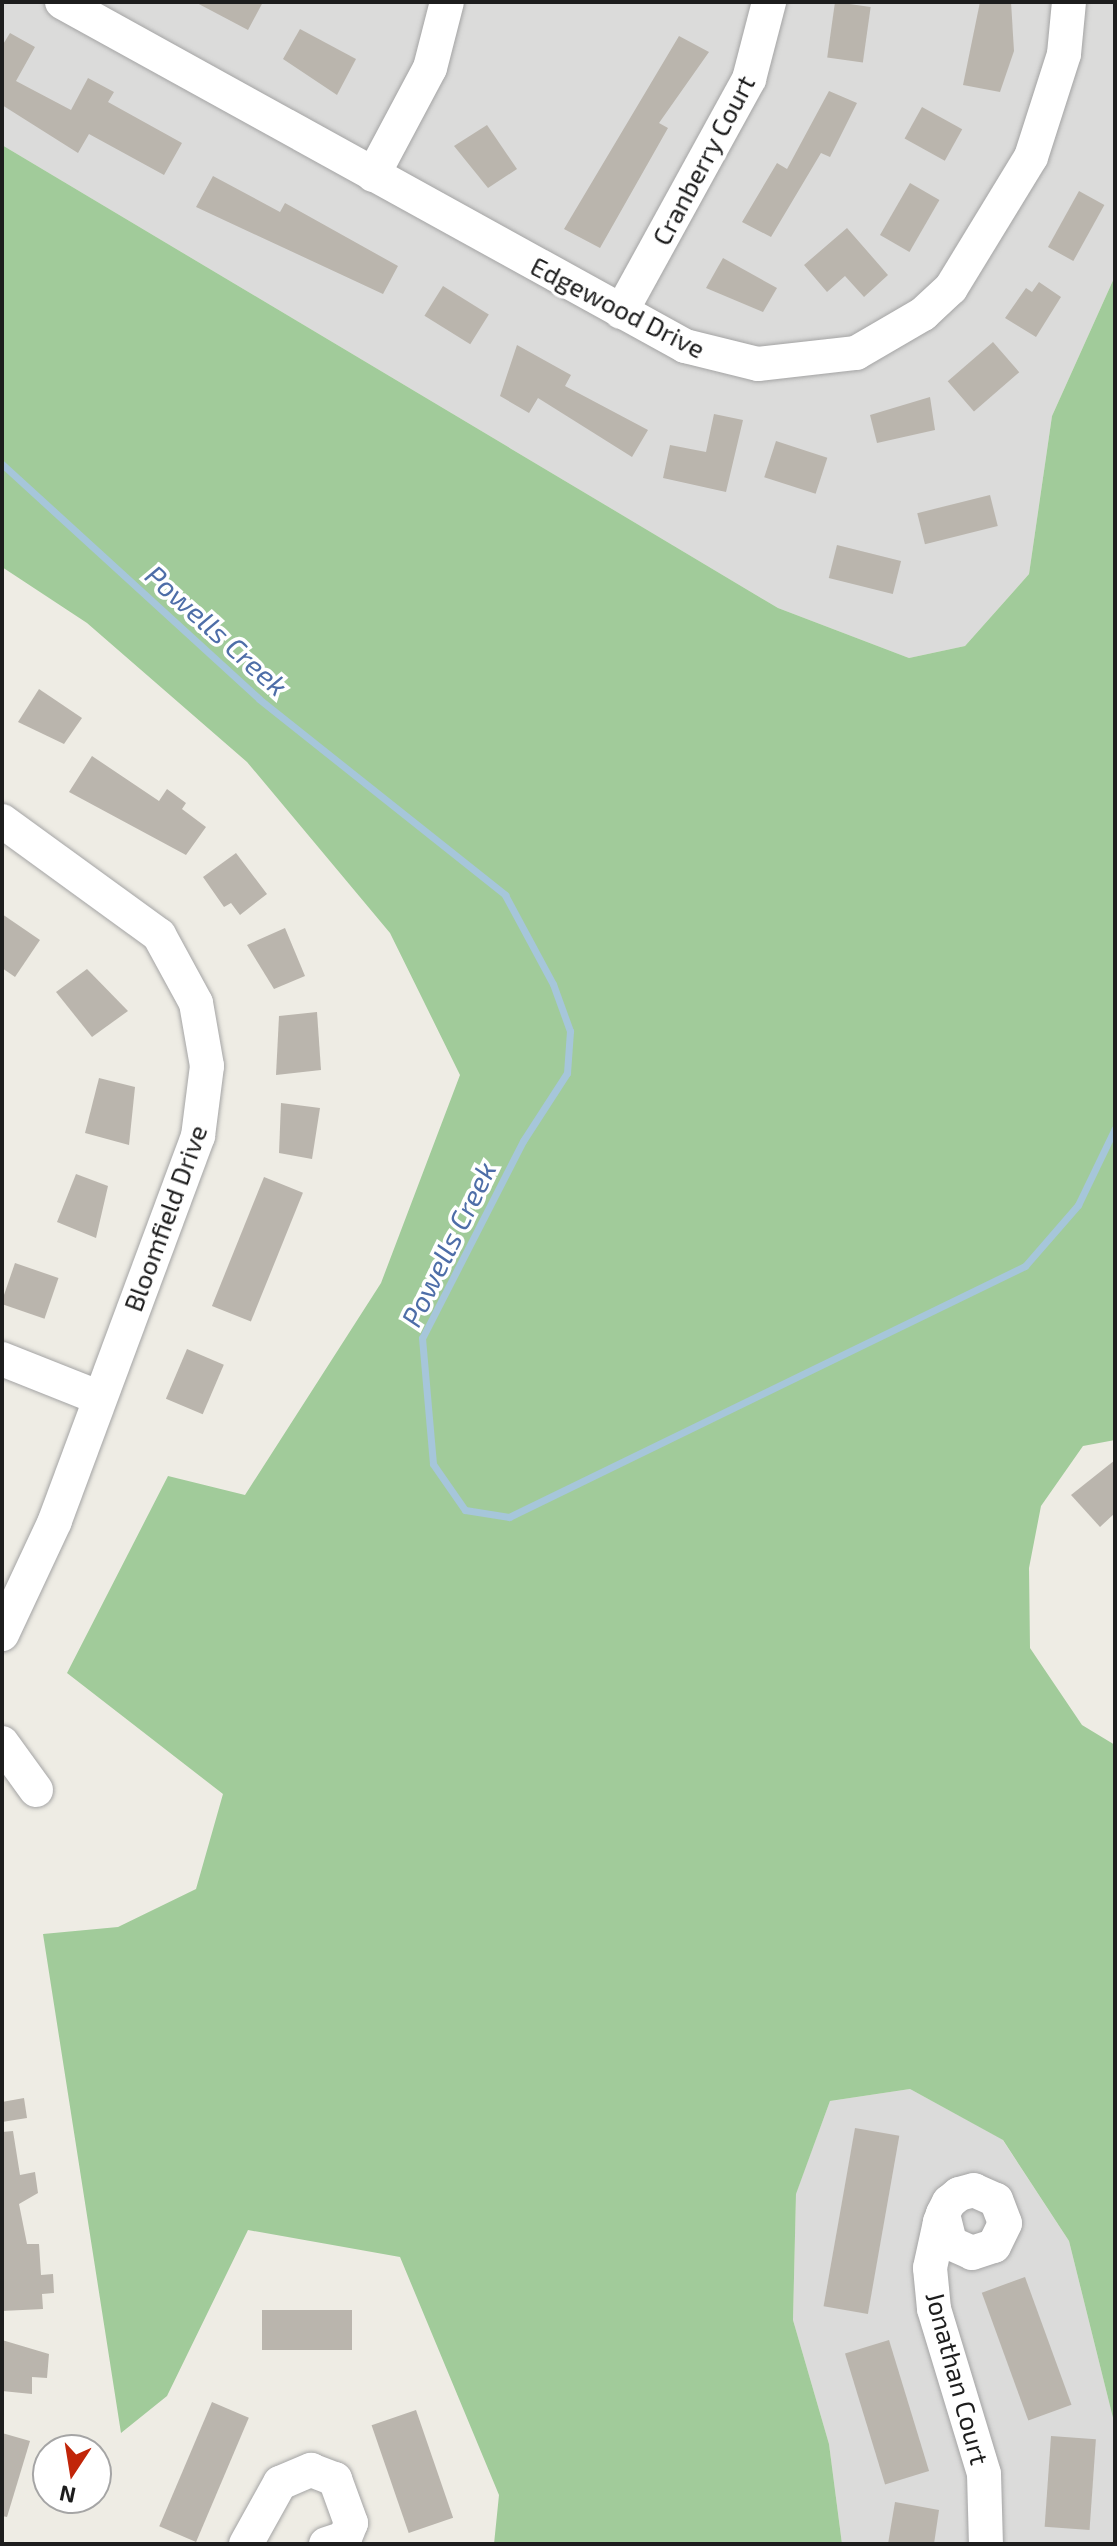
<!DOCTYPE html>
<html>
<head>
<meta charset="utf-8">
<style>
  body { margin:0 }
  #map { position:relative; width:1117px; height:2546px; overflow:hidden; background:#eeece4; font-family:"Exo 2",sans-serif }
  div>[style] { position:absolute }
  .residential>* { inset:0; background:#dbdbda }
  .forest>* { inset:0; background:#a1cb9a }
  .stream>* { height:7px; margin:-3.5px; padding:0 3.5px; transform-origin:3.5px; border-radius:3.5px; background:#a6c6da }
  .building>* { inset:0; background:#bab5ad; transform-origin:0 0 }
  .roads { filter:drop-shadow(0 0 2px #a4a4a4) drop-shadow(0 0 2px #a4a4a4) }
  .minor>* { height:34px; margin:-17px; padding:0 17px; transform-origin:17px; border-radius:17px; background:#fff }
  span { translate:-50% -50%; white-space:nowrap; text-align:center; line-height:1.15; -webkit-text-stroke:7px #fff; paint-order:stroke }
  .street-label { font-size:26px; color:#1d1d1d }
  .water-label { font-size:28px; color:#4e6ea8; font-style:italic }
  .frame { position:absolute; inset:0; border:4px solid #1d1d1d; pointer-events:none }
  .north { position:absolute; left:32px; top:2434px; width:80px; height:80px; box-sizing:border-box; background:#fff; border:2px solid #a5a5a5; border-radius:50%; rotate:192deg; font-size:22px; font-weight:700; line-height:32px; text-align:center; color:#1d1d1d }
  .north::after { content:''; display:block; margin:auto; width:28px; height:36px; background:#c12509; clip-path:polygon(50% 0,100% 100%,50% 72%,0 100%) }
</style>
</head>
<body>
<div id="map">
  <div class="residential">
    <div style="clip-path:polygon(2px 2px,1115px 2px,1115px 276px,1052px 416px,1029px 574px,965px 646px,909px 658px,778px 608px,2px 145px)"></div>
    <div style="clip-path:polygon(910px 2089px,1002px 2139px,1069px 2241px,1115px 2426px,1115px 2544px,842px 2544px,829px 2444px,793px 2320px,796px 2193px,830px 2101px)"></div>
  </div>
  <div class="forest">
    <div style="clip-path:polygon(2px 145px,778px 608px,909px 658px,965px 646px,1029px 574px,1052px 416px,1115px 276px,1115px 1440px,1083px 1446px,1041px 1506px,1029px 1568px,1030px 1648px,1082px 1725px,1115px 1745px,1115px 2426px,1069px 2241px,1003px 2140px,910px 2089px,830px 2101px,796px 2194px,793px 2320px,829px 2444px,842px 2544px,494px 2544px,499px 2495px,400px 2257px,248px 2230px,167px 2396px,121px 2433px,43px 1934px,118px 1927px,196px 1889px,223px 1794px,67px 1673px,168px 1476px,245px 1495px,381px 1283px,460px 1075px,390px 933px,247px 762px,87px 623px,2px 567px)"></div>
  </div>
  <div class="stream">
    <div style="left:2px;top:464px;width:348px;rotate:42.4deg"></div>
    <div style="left:259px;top:699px;width:315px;rotate:38.5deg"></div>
    <div style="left:505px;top:895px;width:101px;rotate:61.7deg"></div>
    <div style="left:553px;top:984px;width:50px;rotate:70.1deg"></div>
    <div style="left:570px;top:1031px;width:42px;rotate:94.1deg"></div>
    <div style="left:567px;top:1073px;width:81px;rotate:122.9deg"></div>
    <div style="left:523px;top:1141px;width:221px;rotate:117.1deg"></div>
    <div style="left:422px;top:1338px;width:126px;rotate:85deg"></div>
    <div style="left:433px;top:1464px;width:56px;rotate:55.2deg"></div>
    <div style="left:465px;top:1510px;width:45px;rotate:9deg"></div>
    <div style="left:509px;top:1517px;width:574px;rotate:-25.94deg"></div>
    <div style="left:1025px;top:1266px;width:81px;rotate:-49deg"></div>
    <div style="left:1078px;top:1205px;width:85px;rotate:-64.3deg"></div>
  </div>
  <div class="building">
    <div style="clip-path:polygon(195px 2px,263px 2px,248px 30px)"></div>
    <div style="left:835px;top:2px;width:36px;height:56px;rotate:8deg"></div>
    <div style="clip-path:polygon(980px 2px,1011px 2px,1014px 51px,1000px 92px,963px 85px)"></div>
    <div style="clip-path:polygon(300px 29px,356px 59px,337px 95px,283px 59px)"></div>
    <div style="clip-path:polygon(10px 33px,35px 47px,16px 81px,71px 110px,88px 78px,114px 92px,108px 102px,182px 143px,164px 175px,89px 134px,78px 153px,2px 105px,2px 46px)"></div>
    <div style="clip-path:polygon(679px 36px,709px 52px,659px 123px,668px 128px,600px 248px,564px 229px)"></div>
    <div style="clip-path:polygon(829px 91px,857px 103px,830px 157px,821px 153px,771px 237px,742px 222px,777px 163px,787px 169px)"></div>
    <div style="left:922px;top:107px;width:46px;height:36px;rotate:29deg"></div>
    <div style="clip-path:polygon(487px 125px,517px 169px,488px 188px,454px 146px)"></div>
    <div style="clip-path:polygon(213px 176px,280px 212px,285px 203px,398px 266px,383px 294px,196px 207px)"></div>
    <div style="left:910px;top:183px;width:34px;height:60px;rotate:30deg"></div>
    <div style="left:1079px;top:191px;width:29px;height:64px;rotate:29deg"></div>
    <div style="clip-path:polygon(847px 228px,888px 275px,864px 297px,845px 276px,827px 292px,804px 265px)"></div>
    <div style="clip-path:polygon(723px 258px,777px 288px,763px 312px,706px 288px)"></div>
    <div style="clip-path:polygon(1039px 282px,1061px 297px,1036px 337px,1005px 318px,1026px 288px,1032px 292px)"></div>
    <div style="left:443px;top:286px;width:54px;height:35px;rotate:32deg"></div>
    <div style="left:993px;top:342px;width:40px;height:60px;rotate:49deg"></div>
    <div style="clip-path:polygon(517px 345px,571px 375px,565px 386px,648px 430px,632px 457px,538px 398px,529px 413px,500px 396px)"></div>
    <div style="clip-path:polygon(930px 397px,935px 430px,877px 443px,870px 415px)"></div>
    <div style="clip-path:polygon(714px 414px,743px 420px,726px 492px,663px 478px,670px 445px,706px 452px)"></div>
    <div style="left:776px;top:441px;width:54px;height:38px;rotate:18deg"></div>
    <div style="left:990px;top:495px;width:32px;height:75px;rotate:76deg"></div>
    <div style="left:837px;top:545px;width:66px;height:34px;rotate:14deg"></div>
    <div style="clip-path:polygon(39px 689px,82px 718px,64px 744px,18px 722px)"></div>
    <div style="clip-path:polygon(92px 756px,159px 801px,167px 789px,186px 803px,182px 809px,206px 827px,186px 855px,69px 792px)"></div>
    <div style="clip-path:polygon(236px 853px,267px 894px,240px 915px,231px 903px,224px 907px,203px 877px)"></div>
    <div style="clip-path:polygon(2px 914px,40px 940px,15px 977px,2px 968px)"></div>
    <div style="clip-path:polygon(285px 928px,305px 976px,274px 989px,247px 945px)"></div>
    <div style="clip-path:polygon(87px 969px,128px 1011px,92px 1037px,56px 992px)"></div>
    <div style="clip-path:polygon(317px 1012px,321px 1070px,276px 1075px,279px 1016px)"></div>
    <div style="clip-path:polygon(99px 1078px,135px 1087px,129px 1145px,85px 1133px)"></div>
    <div style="clip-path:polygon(281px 1103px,320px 1108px,312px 1159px,279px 1153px)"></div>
    <div style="clip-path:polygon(76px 1174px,108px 1186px,96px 1238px,57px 1222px)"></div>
    <div style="left:264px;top:1177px;width:42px;height:139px;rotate:22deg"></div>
    <div style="left:15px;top:1263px;width:46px;height:43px;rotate:19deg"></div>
    <div style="left:187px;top:1349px;width:40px;height:54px;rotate:23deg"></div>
    <div style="clip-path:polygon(1115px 1460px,1115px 1513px,1100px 1527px,1071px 1495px)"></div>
    <div style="clip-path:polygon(24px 2098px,27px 2118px,2px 2122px,2px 2102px)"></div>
    <div style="left:855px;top:2128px;width:45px;height:181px;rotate:10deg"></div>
    <div style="clip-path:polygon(13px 2131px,20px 2175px,35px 2172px,38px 2193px,19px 2204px,27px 2244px,39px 2244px,41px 2275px,53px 2274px,54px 2293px,42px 2294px,43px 2309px,2px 2311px,2px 2132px)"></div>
    <div style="left:1025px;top:2277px;width:136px;height:46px;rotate:70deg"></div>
    <div style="left:262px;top:2310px;width:90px;height:40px"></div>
    <div style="clip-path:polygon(2px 2340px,49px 2354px,47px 2378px,32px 2377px,32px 2394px,2px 2391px)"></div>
    <div style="left:889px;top:2340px;width:137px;height:46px;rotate:73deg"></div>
    <div style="left:212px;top:2402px;width:40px;height:135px;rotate:23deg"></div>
    <div style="left:416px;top:2410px;width:114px;height:47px;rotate:71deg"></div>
    <div style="clip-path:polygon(2px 2433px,30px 2441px,7px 2517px,2px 2516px)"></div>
    <div style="left:1051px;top:2436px;width:45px;height:91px;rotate:4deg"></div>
    <div style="clip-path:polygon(895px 2502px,939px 2510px,934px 2544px,888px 2544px)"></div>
  </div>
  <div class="roads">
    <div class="minor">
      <div style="left:62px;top:2px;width:712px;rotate:28.91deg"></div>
      <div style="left:685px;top:346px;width:75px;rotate:13.9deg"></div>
      <div style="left:758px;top:364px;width:99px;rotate:-6.4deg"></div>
      <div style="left:856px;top:353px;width:78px;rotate:-30.2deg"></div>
      <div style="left:923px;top:314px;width:38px;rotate:-43deg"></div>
      <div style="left:951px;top:288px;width:153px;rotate:-58.6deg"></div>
      <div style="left:1031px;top:157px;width:108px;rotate:-72.2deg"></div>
      <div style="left:1064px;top:54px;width:52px;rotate:-84.5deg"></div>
      <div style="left:373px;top:175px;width:121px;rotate:-62deg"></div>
      <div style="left:430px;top:68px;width:68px;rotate:-75.6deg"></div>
      <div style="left:621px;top:312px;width:266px;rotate:-61.2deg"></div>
      <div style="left:749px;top:79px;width:80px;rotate:-75.4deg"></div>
      <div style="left:2px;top:821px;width:194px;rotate:36deg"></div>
      <div style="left:159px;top:935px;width:77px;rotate:61.4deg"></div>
      <div style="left:196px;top:1003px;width:64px;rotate:80.1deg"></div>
      <div style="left:207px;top:1066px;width:71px;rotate:97.3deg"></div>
      <div style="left:198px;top:1136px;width:411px;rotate:110.4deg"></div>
      <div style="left:55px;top:1521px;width:125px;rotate:115.1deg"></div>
      <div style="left:2px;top:1359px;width:105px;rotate:21.7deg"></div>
      <div style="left:2px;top:1743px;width:58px;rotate:54.1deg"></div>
      <div style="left:943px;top:2214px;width:30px;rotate:76deg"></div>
      <div style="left:950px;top:2243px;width:24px;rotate:24deg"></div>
      <div style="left:972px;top:2253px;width:23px;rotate:-18deg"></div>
      <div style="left:994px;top:2246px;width:25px;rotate:-64deg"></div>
      <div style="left:1005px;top:2223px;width:25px;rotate:-111deg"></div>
      <div style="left:996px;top:2200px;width:24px;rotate:-156deg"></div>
      <div style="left:974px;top:2190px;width:16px;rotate:165deg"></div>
      <div style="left:959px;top:2194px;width:13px;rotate:141deg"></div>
      <div style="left:949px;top:2202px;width:13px;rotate:117deg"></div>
      <div style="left:943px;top:2214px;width:9px;rotate:111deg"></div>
      <div style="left:940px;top:2222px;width:47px;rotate:102.3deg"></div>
      <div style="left:930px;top:2268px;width:41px;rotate:84.4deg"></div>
      <div style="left:934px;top:2309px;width:172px;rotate:73.1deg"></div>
      <div style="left:984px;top:2474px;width:70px;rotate:88.4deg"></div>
      <div style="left:246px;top:2544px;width:70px;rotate:-60.9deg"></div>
      <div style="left:280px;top:2483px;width:34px;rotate:-23deg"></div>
      <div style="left:311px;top:2470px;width:26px;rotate:21deg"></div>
      <div style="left:335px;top:2479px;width:47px;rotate:70deg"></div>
      <div style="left:351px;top:2523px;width:16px;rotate:112deg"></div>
      <div style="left:345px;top:2538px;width:20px;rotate:162deg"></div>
    </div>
  </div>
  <div class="street-label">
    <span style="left:703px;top:160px;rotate:-62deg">Cranberry Court</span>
    <span style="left:618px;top:307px;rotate:27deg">Edgewood Drive</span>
    <span style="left:165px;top:1218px;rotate:-70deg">Bloomfield Drive</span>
    <span style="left:958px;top:2378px;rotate:75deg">Jonathan Court</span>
  </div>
  <div class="water-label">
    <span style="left:217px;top:630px;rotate:42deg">Powells Creek</span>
    <span style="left:448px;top:1244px;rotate:-64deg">Powells Creek</span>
  </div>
  <div class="frame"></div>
  <div class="north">N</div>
</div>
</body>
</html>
